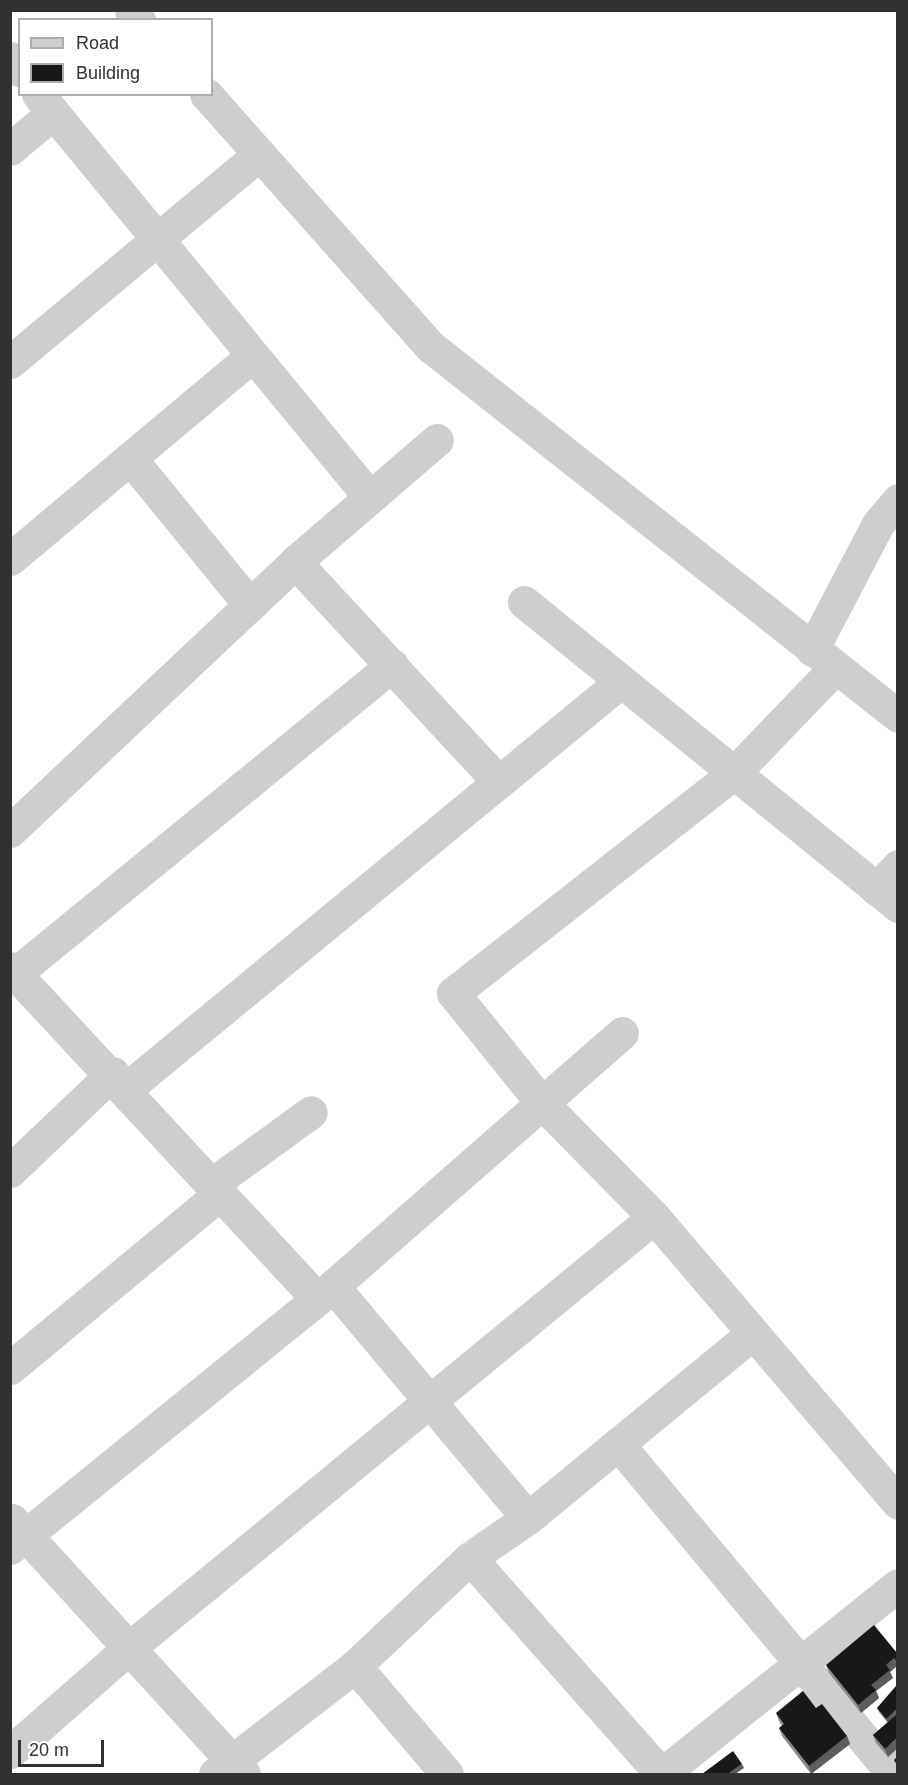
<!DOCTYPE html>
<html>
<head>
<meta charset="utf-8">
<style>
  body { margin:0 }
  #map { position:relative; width:908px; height:1785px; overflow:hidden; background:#fff; font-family:Helvetica,sans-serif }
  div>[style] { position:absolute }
  .minor>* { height:33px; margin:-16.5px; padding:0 16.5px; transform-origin:16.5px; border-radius:16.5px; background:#cecece }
  .wall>* { inset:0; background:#8c8c8c }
  .shaded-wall>* { inset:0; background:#5d5d5d }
  .building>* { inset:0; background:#181818 }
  span { translate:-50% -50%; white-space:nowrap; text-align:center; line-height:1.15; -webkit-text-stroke:6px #fff; paint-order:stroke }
  .frame { position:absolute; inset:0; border:12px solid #313131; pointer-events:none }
  .legend { position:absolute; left:18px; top:18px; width:195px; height:78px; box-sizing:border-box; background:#fff; border:2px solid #adadad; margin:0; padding:8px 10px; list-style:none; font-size:18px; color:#313131 }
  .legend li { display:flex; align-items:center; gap:12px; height:30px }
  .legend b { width:30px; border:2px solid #adadad }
  .scale { position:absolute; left:18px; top:1740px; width:86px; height:27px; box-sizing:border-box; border:3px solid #313131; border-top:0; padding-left:8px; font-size:18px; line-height:21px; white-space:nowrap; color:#313131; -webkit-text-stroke:4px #fff; paint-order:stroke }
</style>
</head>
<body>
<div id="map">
  <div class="minor">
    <div style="left:131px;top:10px;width:13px;rotate:51deg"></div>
    <div style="left:10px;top:58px;width:16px;rotate:50deg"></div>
    <div style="left:38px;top:94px;width:519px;rotate:50.55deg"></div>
    <div style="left:206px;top:94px;width:339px;rotate:48.4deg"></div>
    <div style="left:431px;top:347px;width:595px;rotate:38.31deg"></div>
    <div style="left:10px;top:149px;width:55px;rotate:-39.8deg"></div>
    <div style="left:10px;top:362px;width:325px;rotate:-39.8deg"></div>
    <div style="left:130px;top:458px;width:190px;rotate:50.8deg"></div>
    <div style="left:10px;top:559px;width:314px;rotate:-40deg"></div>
    <div style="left:295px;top:562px;width:299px;rotate:47.2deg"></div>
    <div style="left:524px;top:602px;width:482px;rotate:39.1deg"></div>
    <div style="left:812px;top:650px;width:142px;rotate:-62.4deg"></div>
    <div style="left:878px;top:524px;width:31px;rotate:-50deg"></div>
    <div style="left:835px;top:668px;width:146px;rotate:133.9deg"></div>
    <div style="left:734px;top:773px;width:357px;rotate:141.9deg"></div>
    <div style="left:453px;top:993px;width:140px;rotate:51.1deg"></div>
    <div style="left:541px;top:1102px;width:161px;rotate:45.5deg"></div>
    <div style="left:654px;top:1217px;width:376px;rotate:49.5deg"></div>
    <div style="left:10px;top:831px;width:392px;rotate:-43.3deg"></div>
    <div style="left:295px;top:562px;width:187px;rotate:-40.7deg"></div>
    <div style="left:876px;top:889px;width:32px;rotate:-46deg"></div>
    <div style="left:10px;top:968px;width:449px;rotate:47.1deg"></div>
    <div style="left:16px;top:973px;width:486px;rotate:-39.3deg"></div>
    <div style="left:127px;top:1088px;width:636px;rotate:-39.45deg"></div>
    <div style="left:10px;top:1171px;width:142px;rotate:-43.6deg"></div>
    <div style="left:212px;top:1184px;width:122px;rotate:-36deg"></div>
    <div style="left:333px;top:1286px;width:303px;rotate:50deg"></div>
    <div style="left:10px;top:1368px;width:274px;rotate:-39.7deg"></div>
    <div style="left:618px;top:1444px;width:430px;rotate:50.2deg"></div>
    <div style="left:12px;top:1520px;width:344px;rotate:47.6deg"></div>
    <div style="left:10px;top:1548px;width:416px;rotate:-39deg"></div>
    <div style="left:333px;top:1286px;width:384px;rotate:-41.2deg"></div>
    <div style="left:470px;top:1558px;width:288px;rotate:48.5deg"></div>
    <div style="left:355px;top:1666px;width:142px;rotate:49.6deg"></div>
    <div style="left:10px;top:1752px;width:158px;rotate:-41.2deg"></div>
    <div style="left:129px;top:1648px;width:679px;rotate:-39.38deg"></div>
    <div style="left:215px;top:1774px;width:177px;rotate:-37.6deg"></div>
    <div style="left:355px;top:1666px;width:158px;rotate:-43.2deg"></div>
    <div style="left:470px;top:1558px;width:70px;rotate:-34.6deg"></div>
    <div style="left:528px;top:1518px;width:291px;rotate:-39.4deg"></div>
    <div style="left:662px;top:1774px;width:302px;rotate:-38.7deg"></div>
  </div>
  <div class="wall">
    <div style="clip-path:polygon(897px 1653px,897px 1667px,897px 1666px,890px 1672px,893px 1678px,876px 1691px,879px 1698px,861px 1713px,829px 1673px,826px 1665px)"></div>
    <div style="clip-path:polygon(897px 1685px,888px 1757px,876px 1743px,873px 1735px,888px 1723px,879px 1712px,877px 1708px)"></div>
    <div style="clip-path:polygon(816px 1708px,847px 1736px,850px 1744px,811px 1774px,782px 1736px,779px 1728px,782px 1726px,779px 1721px,776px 1713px)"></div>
  </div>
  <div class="shaded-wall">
    <div style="clip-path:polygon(894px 1658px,897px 1666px,890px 1672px,893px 1678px,876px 1691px,879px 1698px,861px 1713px,858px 1705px,871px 1685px,886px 1665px)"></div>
    <div style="clip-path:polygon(897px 1709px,897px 1714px,888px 1723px,886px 1719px)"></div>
    <div style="clip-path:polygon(847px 1736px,850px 1744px,811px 1774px,809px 1766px)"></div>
    <div style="clip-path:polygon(897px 1738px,897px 1749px,888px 1757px,885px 1749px)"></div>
    <div style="clip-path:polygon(742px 1764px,744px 1768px,735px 1774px,728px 1774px)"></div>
  </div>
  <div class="building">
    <div style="clip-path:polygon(874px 1625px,897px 1653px,897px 1663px,894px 1658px,886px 1665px,890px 1670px,871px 1685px,876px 1690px,858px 1705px,826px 1665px)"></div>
    <div style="clip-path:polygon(897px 1685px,897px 1709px,886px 1719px,877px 1708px)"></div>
    <div style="clip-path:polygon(803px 1691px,816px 1708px,822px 1704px,847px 1736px,809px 1766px,779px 1728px,784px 1724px,776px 1713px)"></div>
    <div style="clip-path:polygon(897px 1714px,897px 1738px,885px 1749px,873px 1735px)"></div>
    <div style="clip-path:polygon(733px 1751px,742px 1764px,728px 1774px,702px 1774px)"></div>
    <div style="clip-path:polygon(897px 1757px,897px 1765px,894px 1760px)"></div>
  </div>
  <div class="frame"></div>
  <ul class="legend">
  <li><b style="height:8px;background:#cecece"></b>Road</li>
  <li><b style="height:16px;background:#181818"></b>Building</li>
  </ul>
  <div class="scale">20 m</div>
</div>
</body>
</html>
